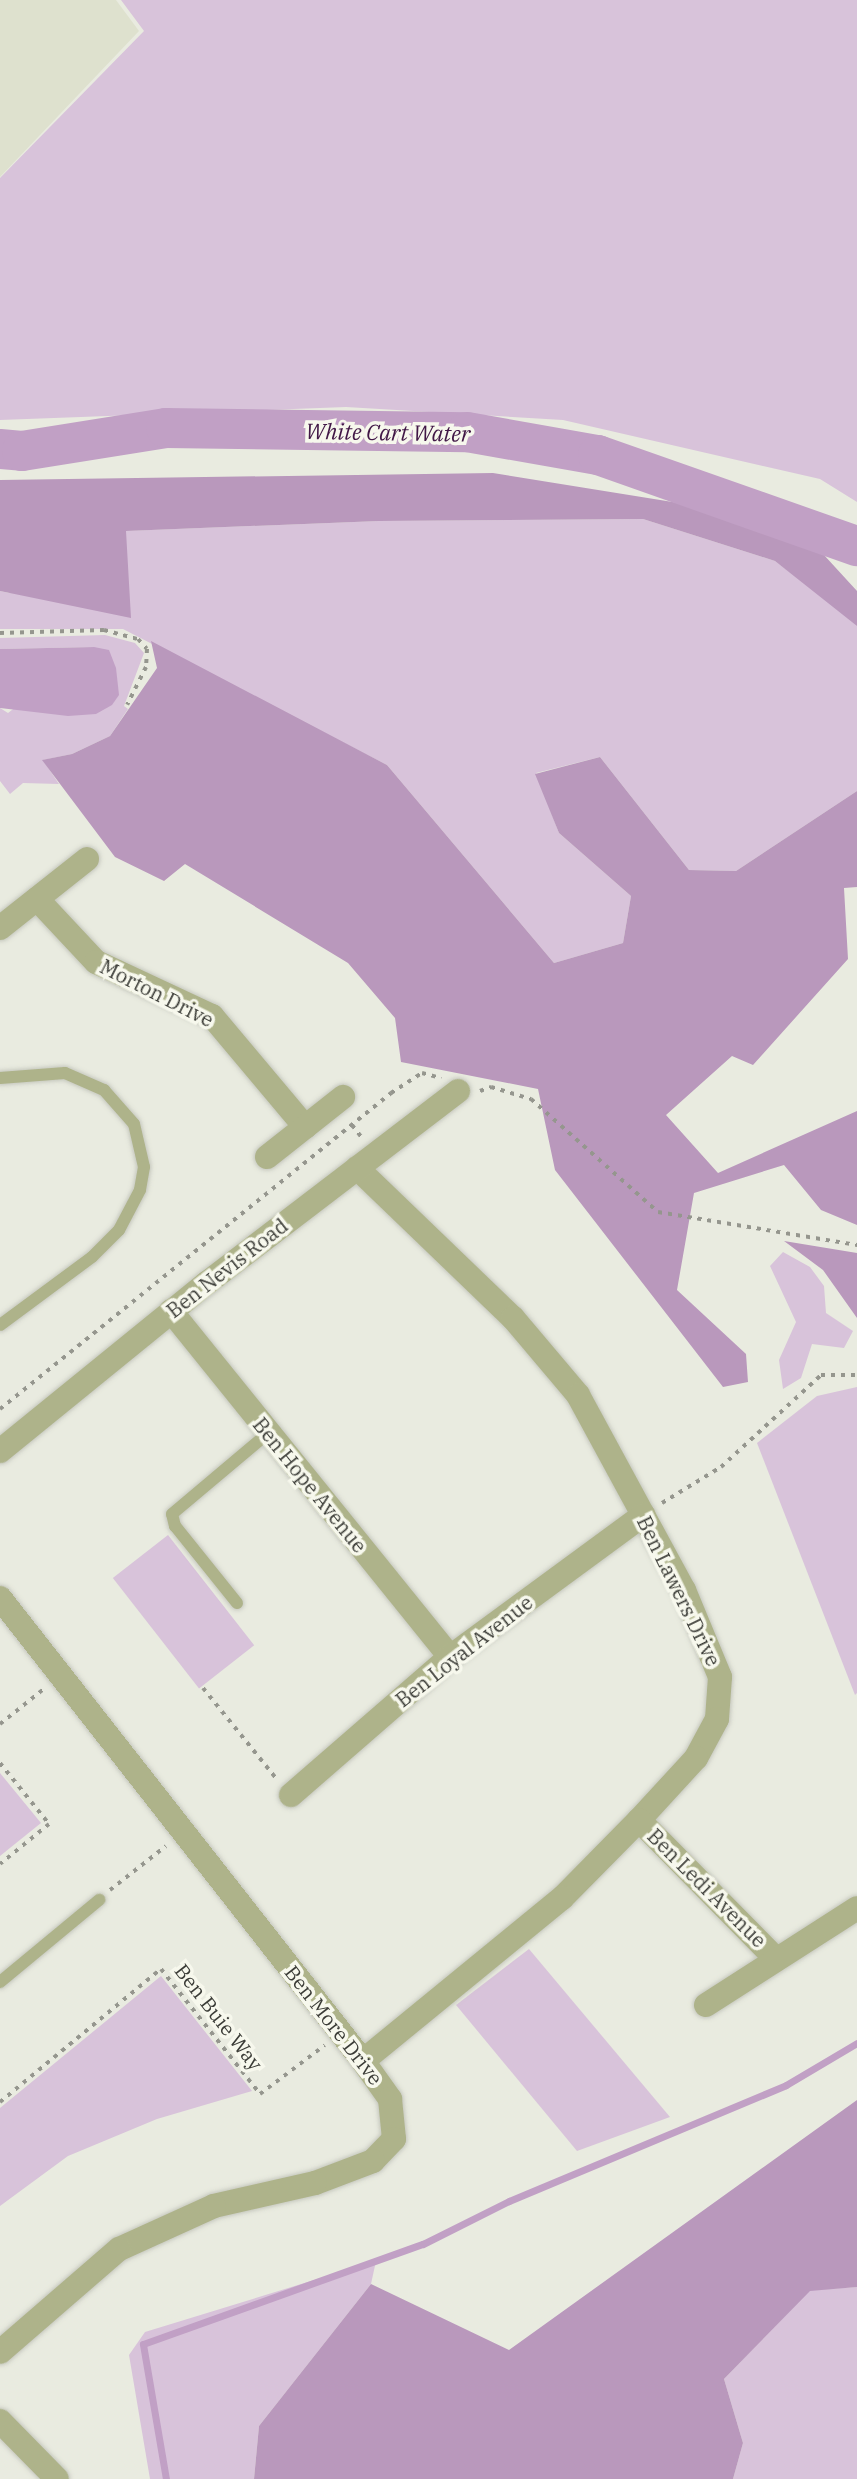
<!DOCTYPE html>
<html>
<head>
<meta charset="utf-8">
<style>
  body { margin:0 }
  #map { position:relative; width:857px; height:2479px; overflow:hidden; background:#e9ebe0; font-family:"IBM Plex Serif",serif }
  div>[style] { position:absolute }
  .built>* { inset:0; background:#dee1ce }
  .green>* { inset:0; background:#d8c3da; transform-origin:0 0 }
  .forest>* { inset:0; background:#b998bc }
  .water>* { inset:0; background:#c1a0c5 }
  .stream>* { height:7px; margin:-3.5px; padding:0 3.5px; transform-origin:3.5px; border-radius:3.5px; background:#c1a0c5 }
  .river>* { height:40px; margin:-20px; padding:0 20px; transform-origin:20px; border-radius:20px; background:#c1a0c5 }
  .path>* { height:4px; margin-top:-2px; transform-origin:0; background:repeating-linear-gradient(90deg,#95968e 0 4px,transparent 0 10px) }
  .roads { filter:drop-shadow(0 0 2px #c6c8be) drop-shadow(0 0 2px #c6c8be) }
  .lane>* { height:12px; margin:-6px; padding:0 6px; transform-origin:6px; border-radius:6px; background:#aeb38a }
  .street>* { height:24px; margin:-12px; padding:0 12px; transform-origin:12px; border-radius:12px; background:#aeb38a }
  span { translate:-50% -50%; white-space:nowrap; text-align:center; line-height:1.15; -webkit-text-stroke:7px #f7f8ed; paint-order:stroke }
  .street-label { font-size:20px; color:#3b3c37 }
  .water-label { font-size:22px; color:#411746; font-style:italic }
</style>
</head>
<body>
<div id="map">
  <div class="built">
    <div style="clip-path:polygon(0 0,116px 0,139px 31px,0 177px)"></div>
  </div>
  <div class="green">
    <div style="clip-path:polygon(121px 0,857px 0,857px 502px,820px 479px,563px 420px,346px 407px,0 420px,0 178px,144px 31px)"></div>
    <div style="clip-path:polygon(643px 519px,775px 561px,850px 617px,857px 626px,857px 791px,736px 871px,689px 870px,600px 757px,536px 773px,559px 833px,631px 896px,623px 943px,554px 963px,387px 765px,123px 629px,0 629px,0 591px,9px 593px,125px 531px,379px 521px)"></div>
    <div style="clip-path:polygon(105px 635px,135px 643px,144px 653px,124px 706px,128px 709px,110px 736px,72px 754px,43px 760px,59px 784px,23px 783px,10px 794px,0 781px,0 708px,8px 713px,94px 647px,0 649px,0 638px)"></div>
    <div style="clip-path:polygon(783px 1252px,810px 1267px,824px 1286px,826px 1313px,853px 1331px,844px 1348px,812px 1344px,801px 1378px,783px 1389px,779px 1360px,796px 1322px,770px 1266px)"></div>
    <div style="clip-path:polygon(857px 1387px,857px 1693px,855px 1695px,757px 1443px,817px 1396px)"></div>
    <div style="left:168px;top:1535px;width:140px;height:70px;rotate:52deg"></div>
    <div style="clip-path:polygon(0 1773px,41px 1823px,0 1856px)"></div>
    <div style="clip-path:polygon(529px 1949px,670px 2117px,577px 2151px,456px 2005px)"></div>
    <div style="clip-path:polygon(161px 1976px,252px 2091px,157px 2119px,68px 2156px,0 2206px,0 2108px)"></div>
    <div style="clip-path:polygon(376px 2261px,371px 2284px,259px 2426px,254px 2479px,150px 2479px,129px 2355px,145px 2332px)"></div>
    <div style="clip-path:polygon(857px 2287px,857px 2479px,733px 2479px,743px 2443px,724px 2379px,810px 2290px)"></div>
  </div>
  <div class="forest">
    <div style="clip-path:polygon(493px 473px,685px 504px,824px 555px,857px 591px,857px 626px,775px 561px,643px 519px,379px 521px,126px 531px,131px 618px,0 591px,0 480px)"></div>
    <div style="clip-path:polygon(151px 641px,387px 765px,554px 963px,623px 943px,631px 896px,559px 833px,535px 774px,600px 757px,689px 870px,736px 871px,857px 791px,857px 887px,844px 888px,848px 959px,753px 1065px,732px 1056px,666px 1115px,718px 1173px,857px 1111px,857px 1225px,821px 1210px,784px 1165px,694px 1193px,677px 1290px,746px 1354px,748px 1382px,723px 1387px,555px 1170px,538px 1089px,401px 1062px,395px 1018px,348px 963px,185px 864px,164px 881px,115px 857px,42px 760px,72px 754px,110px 736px,157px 668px)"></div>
    <div style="clip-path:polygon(784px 1241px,857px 1253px,857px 1318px,823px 1270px)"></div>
    <div style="clip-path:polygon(857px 2100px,857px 2287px,810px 2291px,724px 2379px,743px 2443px,733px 2479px,254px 2479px,259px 2426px,371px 2284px,509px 2350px)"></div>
  </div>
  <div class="water">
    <div style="clip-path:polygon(94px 647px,109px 650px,116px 668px,119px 695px,112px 705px,96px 714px,68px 716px,0 708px,0 649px)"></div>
  </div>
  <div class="stream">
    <div style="left:166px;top:2479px;width:137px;rotate:-99.7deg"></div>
    <div style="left:143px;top:2344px;width:297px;rotate:-19.7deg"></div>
    <div style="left:423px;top:2244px;width:96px;rotate:-26.6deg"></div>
    <div style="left:509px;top:2201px;width:300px;rotate:-22.7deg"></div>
    <div style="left:786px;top:2085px;width:82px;rotate:-30.6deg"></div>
  </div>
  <div class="river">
    <div style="left:0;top:449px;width:22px;rotate:5deg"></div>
    <div style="left:22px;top:451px;width:146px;rotate:-9.1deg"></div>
    <div style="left:166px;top:428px;width:301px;rotate:0.8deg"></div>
    <div style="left:467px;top:432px;width:133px;rotate:10deg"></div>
    <div style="left:598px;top:455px;width:275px;rotate:19.4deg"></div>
  </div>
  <div class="path">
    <div style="left:0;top:633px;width:104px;rotate:-1.7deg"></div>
    <div style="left:104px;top:630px;width:35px;rotate:15deg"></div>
    <div style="left:138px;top:639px;width:13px;rotate:48deg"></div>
    <div style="left:147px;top:649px;width:18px;rotate:93deg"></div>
    <div style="left:146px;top:667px;width:42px;rotate:116.6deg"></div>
    <div style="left:480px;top:1091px;width:12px;rotate:-20deg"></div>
    <div style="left:491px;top:1087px;width:42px;rotate:16.7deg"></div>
    <div style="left:531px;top:1099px;width:170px;rotate:41.7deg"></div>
    <div style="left:658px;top:1212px;width:202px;rotate:9.4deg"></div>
    <div style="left:352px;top:1125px;width:18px;rotate:52deg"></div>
    <div style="left:0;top:1409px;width:503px;rotate:-38.94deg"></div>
    <div style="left:391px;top:1093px;width:37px;rotate:-33deg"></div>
    <div style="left:422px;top:1073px;width:20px;rotate:15deg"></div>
    <div style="left:662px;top:1503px;width:69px;rotate:-31.4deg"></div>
    <div style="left:721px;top:1467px;width:136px;rotate:-42.6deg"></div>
    <div style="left:821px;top:1375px;width:36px"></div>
    <div style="left:203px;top:1688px;width:116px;rotate:51deg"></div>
    <div style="left:0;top:1724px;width:58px;rotate:-38.7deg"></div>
    <div style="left:0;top:1763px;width:78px;rotate:51.2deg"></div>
    <div style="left:49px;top:1824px;width:63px;rotate:140.8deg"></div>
    <div style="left:110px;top:1890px;width:71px;rotate:-38.2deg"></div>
    <div style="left:0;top:2102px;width:209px;rotate:-39.6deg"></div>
    <div style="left:161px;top:1969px;width:159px;rotate:51.6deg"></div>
    <div style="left:260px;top:2094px;width:81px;rotate:-37deg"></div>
  </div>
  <div class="roads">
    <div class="lane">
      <div style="left:0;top:1078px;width:65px;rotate:-4.4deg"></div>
      <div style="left:65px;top:1073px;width:43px;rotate:23.6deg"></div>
      <div style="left:104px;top:1090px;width:45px;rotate:48.6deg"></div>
      <div style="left:134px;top:1124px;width:44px;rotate:76.9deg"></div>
      <div style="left:144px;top:1167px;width:23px;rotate:100deg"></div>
      <div style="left:140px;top:1190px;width:45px;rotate:117.7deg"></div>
      <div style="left:119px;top:1230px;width:38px;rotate:135deg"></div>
      <div style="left:92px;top:1257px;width:114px;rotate:143.5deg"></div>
      <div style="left:237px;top:1603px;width:99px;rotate:-128.8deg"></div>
      <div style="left:175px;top:1526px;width:12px;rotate:-104deg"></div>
      <div style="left:172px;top:1514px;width:124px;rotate:-40.1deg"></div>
      <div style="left:0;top:1982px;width:129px;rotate:-39.6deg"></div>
    </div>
    <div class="street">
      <div style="left:37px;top:899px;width:86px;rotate:46.9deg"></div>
      <div style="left:96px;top:962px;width:128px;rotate:25deg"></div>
      <div style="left:212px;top:1016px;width:145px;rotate:50deg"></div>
      <div style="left:0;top:928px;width:111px;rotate:-38.4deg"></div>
      <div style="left:267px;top:1157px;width:97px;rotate:-38.3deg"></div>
      <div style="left:357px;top:1168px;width:216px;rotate:43.9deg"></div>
      <div style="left:513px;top:1318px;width:101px;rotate:49.8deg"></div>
      <div style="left:578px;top:1395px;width:222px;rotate:61.5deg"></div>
      <div style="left:684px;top:1590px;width:94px;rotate:67.5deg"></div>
      <div style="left:720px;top:1677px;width:42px;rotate:94.1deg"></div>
      <div style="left:717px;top:1719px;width:44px;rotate:118.3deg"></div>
      <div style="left:696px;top:1758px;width:84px;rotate:132.6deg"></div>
      <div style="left:639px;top:1820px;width:110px;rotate:134.6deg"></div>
      <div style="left:562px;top:1898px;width:257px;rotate:140.7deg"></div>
      <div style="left:171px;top:1311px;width:444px;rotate:51.1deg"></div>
      <div style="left:0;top:1451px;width:267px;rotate:-39.1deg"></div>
      <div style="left:207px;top:1283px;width:316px;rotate:-37.4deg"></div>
      <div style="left:0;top:1598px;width:588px;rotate:51.9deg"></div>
      <div style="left:363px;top:2061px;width:47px;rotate:54.6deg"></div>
      <div style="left:390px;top:2099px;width:40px;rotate:84.3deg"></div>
      <div style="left:394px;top:2139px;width:30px;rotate:134deg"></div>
      <div style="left:373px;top:2161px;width:62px;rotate:159.2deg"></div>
      <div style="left:315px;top:2183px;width:104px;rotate:167.2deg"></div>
      <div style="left:214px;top:2206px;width:104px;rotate:155.6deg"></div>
      <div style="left:119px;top:2249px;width:157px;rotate:139.1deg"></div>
      <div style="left:291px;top:1795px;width:211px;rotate:-41deg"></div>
      <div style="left:450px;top:1657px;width:240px;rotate:-36.3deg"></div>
      <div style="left:639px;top:1820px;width:192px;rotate:45.4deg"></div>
      <div style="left:706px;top:2005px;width:179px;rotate:-32.7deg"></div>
      <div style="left:0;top:2421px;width:81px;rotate:45.5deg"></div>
    </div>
  </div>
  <div class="street-label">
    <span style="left:157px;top:993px;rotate:27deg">Morton Drive</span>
    <span style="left:227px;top:1268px;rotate:-38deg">Ben Nevis Road</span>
    <span style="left:310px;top:1485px;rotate:51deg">Ben Hope Avenue</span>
    <span style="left:679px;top:1591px;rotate:64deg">Ben Lawers Drive</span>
    <span style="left:464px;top:1651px;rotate:-38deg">Ben Loyal Avenue</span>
    <span style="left:707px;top:1888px;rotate:45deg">Ben Ledi Avenue</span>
    <span style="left:219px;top:2017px;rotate:52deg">Ben Buie Way</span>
    <span style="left:334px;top:2025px;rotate:52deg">Ben More Drive</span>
  </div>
  <div class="water-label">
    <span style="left:388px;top:432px;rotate:1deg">White Cart Water</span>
  </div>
</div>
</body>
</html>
